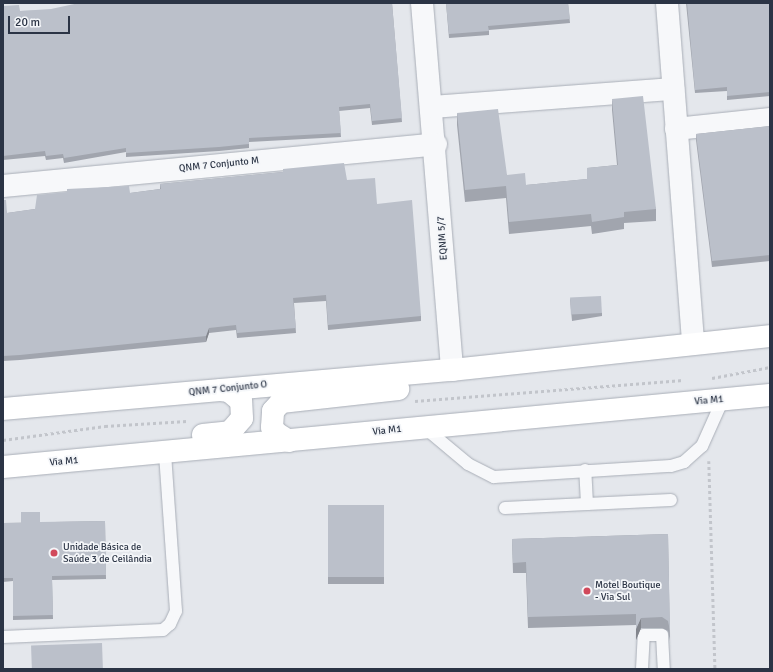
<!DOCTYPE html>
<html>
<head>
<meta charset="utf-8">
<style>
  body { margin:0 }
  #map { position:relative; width:773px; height:672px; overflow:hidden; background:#e4e7ec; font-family:Signika,sans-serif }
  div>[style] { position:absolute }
  .path>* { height:2.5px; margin-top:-1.25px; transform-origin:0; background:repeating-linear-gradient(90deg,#c2c5cb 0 3px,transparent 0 6px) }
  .roads { filter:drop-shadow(0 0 1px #a9aeb7) drop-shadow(0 0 1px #a9aeb7) }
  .lane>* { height:12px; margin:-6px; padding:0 6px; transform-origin:6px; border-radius:6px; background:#f7f8fa }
  .street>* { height:22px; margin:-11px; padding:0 11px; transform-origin:11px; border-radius:11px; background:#f7f8fa }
  .secondary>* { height:22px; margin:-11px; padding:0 11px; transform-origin:11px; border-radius:11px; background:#fff }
  .wall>* { inset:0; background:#a1a5ae; transform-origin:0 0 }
  .shaded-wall>* { inset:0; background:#83868d }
  .building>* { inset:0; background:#bbc0ca; transform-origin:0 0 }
  .dots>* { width:11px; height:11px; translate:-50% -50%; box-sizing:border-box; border:2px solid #f4f6f9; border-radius:50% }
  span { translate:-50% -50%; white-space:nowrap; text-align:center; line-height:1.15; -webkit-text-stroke:3.5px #f4f6f9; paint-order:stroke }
  .street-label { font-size:10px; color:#2b3445 }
  .poi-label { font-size:10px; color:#2b3445 }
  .left { translate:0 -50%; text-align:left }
  .frame { position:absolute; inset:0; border:4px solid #2b3445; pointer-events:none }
  .scale { position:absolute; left:8px; top:16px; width:62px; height:18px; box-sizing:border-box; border:2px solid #2b3445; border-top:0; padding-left:5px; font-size:12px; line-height:14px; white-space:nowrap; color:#2b3445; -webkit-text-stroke:3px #f4f6f9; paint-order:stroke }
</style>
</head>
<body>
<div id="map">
  <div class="path">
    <div style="left:712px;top:378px;width:59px;rotate:-10.7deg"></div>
    <div style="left:415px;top:401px;width:269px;rotate:-4.5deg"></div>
    <div style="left:3px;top:440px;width:103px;rotate:-7.8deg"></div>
    <div style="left:105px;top:426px;width:82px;rotate:-3.5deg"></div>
    <div style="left:709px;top:461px;width:208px;rotate:88.3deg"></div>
  </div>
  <div class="roads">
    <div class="lane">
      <div style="left:425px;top:428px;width:56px;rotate:39.9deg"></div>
      <div style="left:468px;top:464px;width:29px;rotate:27deg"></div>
      <div style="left:494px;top:477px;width:177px;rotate:-3.6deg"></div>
      <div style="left:671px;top:466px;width:14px;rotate:-17deg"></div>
      <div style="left:684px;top:462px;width:24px;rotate:-42deg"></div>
      <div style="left:702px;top:446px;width:51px;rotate:-65.9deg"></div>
      <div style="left:587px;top:504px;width:84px;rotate:-2.7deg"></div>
      <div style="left:505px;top:508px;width:82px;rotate:-2.8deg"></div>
      <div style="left:587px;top:504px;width:34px;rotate:-93deg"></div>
      <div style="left:3px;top:637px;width:160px;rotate:-2.5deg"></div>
      <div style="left:163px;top:630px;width:9px;rotate:-41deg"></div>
      <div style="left:170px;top:624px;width:14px;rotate:-65deg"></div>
      <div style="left:176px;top:611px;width:159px;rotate:-94deg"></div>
      <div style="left:642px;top:669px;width:34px;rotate:-87deg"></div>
      <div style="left:644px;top:635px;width:18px"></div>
      <div style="left:662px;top:635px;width:34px;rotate:87deg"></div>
    </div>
    <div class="street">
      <div style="left:422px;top:3px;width:368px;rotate:85.3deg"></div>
      <div style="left:667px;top:3px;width:341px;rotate:85.6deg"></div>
      <div style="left:432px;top:107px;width:242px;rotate:-4.3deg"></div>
      <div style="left:676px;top:129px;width:95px;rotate:-6.1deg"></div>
      <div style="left:3px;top:186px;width:435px;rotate:-5.5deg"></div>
    </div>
    <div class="secondary">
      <div style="left:3px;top:409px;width:451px;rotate:-5deg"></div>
      <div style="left:452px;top:370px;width:320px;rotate:-6.1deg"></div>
      <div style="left:203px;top:435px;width:27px;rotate:-6deg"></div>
      <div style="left:230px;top:432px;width:18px;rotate:-49deg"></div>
      <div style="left:242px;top:418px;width:17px;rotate:-93deg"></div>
      <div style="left:241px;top:401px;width:16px;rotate:-140deg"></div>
      <div style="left:229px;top:391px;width:8px;rotate:-173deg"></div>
      <div style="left:289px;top:441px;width:15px;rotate:-148deg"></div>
      <div style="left:276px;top:433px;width:7px;rotate:-124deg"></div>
      <div style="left:272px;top:427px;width:16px;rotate:-86deg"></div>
      <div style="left:273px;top:411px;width:12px;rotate:-48deg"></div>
      <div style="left:281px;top:402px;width:118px;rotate:-6.3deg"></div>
      <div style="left:3px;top:467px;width:770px;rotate:-5.36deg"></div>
    </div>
  </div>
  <div class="wall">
    <div style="clip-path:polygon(392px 3px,402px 122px,372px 125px,370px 108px,339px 111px,341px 137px,249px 142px,249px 148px,219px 151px,126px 157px,126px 152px,64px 163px,63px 158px,46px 160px,45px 156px,3px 160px,3px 6px,20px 11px)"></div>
    <div style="clip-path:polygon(446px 3px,568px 3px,570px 23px,489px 30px,489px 35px,449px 38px)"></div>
    <div style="clip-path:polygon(686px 3px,770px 3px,770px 96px,727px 100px,727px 91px,695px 93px)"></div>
    <div style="clip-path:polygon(612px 99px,656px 209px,656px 221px,624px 223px,624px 229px,592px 234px,591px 226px,509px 234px,506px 198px,465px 202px,457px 125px,457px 113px,507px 175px,526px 185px,587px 179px,587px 168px,617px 165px,612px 110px)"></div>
    <div style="clip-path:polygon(770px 126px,770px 261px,712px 267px,696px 140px,696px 134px)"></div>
    <div style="clip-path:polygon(283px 169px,347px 180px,377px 204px,421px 316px,421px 321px,328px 330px,326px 301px,294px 303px,296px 333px,237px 338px,236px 330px,209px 333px,206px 342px,20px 360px,3px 361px,3px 200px,7px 213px,35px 209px,130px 193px,160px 189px,160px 184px,283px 172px)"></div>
    <div style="clip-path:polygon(570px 299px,602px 313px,602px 316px,572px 321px)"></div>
    <div style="left:328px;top:505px;width:56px;height:79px"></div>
    <div style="clip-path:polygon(105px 521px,106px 579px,52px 580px,53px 619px,13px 620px,13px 581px,3px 582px,3px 523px)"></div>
    <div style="clip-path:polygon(668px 534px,670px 641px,668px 631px,662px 628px,641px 628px,636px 640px,636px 625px,528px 628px,526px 573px,513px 573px,512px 539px)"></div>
  </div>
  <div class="shaded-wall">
    <div style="clip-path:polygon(209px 328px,209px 333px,206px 342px,206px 336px)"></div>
    <div style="clip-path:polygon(641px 618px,641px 628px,636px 640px,636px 629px)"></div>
  </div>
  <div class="building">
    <div style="clip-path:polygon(79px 3px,392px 3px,402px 118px,372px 121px,370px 104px,339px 107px,341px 133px,249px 138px,249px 144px,219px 147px,126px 153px,126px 148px,64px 158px,63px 154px,46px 156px,45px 151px,3px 156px,3px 6px,19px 5px,20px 11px,51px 9px)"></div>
    <div style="clip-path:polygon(446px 3px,568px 3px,570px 19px,488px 26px,489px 31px,449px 34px)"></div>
    <div style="clip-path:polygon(687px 3px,770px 3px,770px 92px,727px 96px,727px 87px,695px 90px)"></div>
    <div style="clip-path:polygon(643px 96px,656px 209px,624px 212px,624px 217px,592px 222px,591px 214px,509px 222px,506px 186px,465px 190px,457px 113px,498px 109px,507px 175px,525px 173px,526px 185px,587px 179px,587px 168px,618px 165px,612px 99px)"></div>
    <div style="clip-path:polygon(770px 126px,770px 255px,712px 261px,696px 134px)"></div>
    <div style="clip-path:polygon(344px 163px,347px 180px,375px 178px,377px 204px,412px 200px,421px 316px,328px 325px,326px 295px,293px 298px,296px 328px,237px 333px,236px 325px,209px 328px,206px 336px,20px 355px,3px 356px,3px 200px,6px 200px,7px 213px,35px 209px,37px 195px,67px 192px,67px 189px,129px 186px,130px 193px,161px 189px,160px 184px,283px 172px,283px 169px)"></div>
    <div style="left:601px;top:296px;width:17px;height:31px;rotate:87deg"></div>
    <div style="left:328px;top:505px;width:56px;height:72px"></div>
    <div style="clip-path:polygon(21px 512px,40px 512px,40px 522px,105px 521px,106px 575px,52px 576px,53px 615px,13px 616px,13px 578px,3px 578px,3px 523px,21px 523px)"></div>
    <div style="clip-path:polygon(668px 534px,670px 631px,668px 621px,662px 617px,641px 618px,636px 629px,636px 614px,528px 617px,526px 562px,513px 563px,512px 539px)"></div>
    <div style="left:102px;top:643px;width:26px;height:71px;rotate:88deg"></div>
  </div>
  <div class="dots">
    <div style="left:54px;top:553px;background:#d1495b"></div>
    <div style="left:587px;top:591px;background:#d1495b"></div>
  </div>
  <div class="street-label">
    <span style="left:219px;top:165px;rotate:-6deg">QNM 7 Conjunto M</span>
    <span style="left:443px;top:238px;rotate:-94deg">EQNM 5/7</span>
    <span style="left:228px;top:389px;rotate:-6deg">QNM 7 Conjunto O</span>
    <span style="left:709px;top:401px;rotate:-5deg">Via M1</span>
    <span style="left:387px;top:431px;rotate:-6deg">Via M1</span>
    <span style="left:64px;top:462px;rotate:-5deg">Via M1</span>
  </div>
  <div class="poi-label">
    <span class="left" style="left:63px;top:553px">Unidade Básica de<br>Saúde 3 de Ceilândia</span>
    <span class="left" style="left:595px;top:591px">Motel Boutique<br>- Via Sul</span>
  </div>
  <div class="frame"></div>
  <div class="scale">20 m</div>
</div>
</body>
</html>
